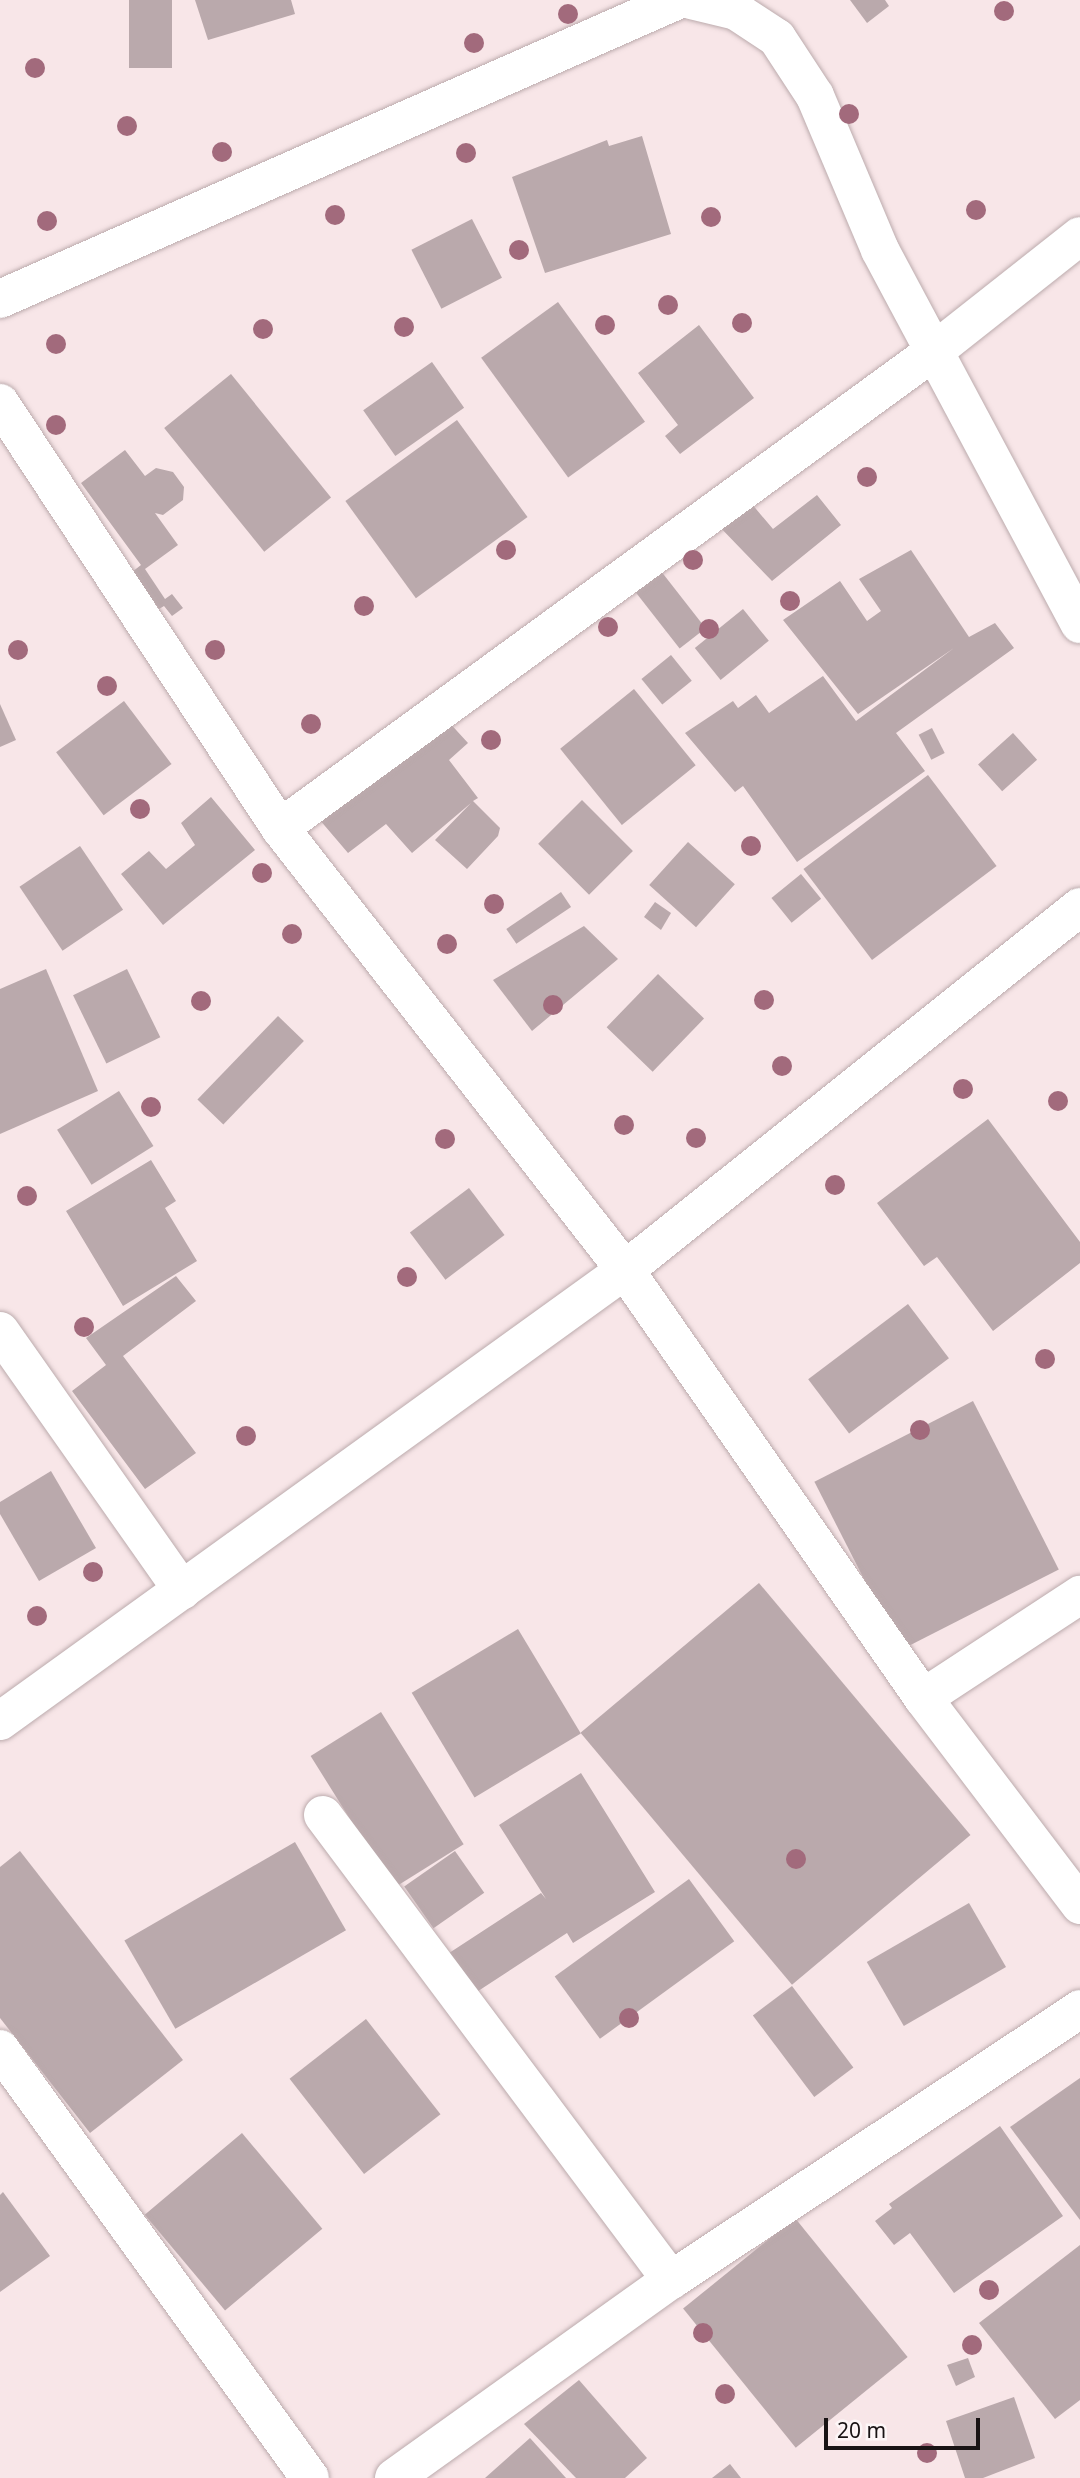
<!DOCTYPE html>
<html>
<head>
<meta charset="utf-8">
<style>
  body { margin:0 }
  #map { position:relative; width:1080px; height:2478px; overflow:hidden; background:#f8e6e8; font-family:"Noto Sans",sans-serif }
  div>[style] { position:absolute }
  .building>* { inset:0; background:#baa9ac; transform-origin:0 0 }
  .roads { filter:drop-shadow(0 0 2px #bcabad) drop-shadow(0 0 2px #bcabad) }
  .minor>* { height:38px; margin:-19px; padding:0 19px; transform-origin:19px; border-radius:19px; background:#fff }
  .tertiary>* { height:38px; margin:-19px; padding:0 19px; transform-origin:19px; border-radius:19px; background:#fff }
  .trees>* { width:20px; height:20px; margin:-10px; border-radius:50%; background:#a26a7c }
  span { translate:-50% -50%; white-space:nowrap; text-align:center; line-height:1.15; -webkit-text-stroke:5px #fdf6f7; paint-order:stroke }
  .scale { position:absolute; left:824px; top:2418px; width:156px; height:32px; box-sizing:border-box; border:4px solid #191314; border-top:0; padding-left:9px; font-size:21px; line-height:24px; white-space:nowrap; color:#191314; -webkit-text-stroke:5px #fdf6f7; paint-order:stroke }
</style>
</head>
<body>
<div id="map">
  <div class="building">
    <div style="left:129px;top:0;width:43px;height:68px"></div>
    <div style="clip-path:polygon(195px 0,291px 0,295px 14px,208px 40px)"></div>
    <div style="clip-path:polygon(850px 0,885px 0,889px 6px,867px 23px)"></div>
    <div style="clip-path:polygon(642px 136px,671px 234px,545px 273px,512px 177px,607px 140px,609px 146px)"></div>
    <div style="left:472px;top:219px;width:66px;height:68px;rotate:63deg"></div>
    <div style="left:558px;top:302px;width:148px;height:95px;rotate:54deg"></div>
    <div style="clip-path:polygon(699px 325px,754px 398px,680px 454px,665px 436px,678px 425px,638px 373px)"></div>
    <div style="left:432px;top:362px;width:56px;height:84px;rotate:55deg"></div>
    <div style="left:231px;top:374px;width:159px;height:86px;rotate:51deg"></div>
    <div style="left:457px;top:420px;width:120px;height:138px;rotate:54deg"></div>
    <div style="clip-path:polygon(125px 450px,145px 476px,156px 468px,173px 472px,184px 487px,183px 500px,163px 515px,155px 513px,178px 545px,145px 569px,165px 599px,172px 594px,183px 608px,172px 616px,164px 606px,159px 609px,132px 572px,141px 565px,81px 483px)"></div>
    <div style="clip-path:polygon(817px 495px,841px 525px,772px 581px,715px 522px,745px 496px,773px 529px)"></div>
    <div style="clip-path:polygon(911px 550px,969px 637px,995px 623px,1014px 648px,896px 733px,925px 771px,797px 862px,743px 786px,735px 792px,685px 733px,733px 701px,738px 708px,756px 695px,769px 713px,823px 676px,856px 721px,954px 648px,858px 714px,783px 620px,840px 581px,867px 621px,881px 611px,859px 579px)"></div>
    <div style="left:657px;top:566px;width:79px;height:33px;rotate:52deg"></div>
    <div style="left:743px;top:609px;width:41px;height:62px;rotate:51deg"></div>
    <div style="left:671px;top:655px;width:33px;height:38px;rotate:51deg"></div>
    <div style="left:634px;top:689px;width:98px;height:95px;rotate:51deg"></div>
    <div style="left:124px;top:701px;width:79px;height:85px;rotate:53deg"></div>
    <div style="clip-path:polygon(0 704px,16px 740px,0 747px)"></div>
    <div style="clip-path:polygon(446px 719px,468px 743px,449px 760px,478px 798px,473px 801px,500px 828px,498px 836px,467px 869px,435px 840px,471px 803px,412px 853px,386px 824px,348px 853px,319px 819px)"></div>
    <div style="left:932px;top:728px;width:28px;height:15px;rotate:63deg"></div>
    <div style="left:1013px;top:733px;width:36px;height:47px;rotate:48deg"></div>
    <div style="left:928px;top:775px;width:114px;height:156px;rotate:53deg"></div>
    <div style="clip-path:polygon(211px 797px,255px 850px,163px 925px,121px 874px,149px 851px,166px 869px,195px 845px,181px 823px)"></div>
    <div style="left:582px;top:800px;width:72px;height:62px;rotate:45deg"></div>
    <div style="left:688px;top:842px;width:63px;height:58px;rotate:42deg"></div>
    <div style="left:80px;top:846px;width:77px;height:73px;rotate:56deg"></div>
    <div style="left:801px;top:874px;width:32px;height:38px;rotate:51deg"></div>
    <div style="left:561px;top:892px;width:18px;height:66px;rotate:56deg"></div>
    <div style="clip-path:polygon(655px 902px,671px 913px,661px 930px,644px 917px)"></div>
    <div style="clip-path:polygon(584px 926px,618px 959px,532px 1031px,493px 980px)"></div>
    <div style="clip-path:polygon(46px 969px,98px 1091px,0 1134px,0 989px)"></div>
    <div style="left:127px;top:969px;width:76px;height:60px;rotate:64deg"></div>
    <div style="left:658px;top:974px;width:64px;height:74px;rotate:44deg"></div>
    <div style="left:278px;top:1016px;width:36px;height:116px;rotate:44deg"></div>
    <div style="left:119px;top:1091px;width:65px;height:73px;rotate:58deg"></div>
    <div style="clip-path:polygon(988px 1119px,1080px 1242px,1080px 1263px,993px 1331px,937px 1257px,924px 1266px,877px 1203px)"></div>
    <div style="clip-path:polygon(151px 1160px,176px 1201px,165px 1208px,197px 1261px,123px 1306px,66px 1211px)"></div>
    <div style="left:469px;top:1188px;width:59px;height:74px;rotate:53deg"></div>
    <div style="clip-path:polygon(176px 1276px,196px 1301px,123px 1356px,196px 1453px,145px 1489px,72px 1391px,106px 1365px,86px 1338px)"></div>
    <div style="left:908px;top:1304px;width:68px;height:125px;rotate:53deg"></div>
    <div style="left:973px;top:1401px;width:189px;height:178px;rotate:63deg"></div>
    <div style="clip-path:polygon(51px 1471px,96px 1548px,39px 1581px,0 1514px,0 1502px)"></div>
    <div style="left:759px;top:1583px;width:329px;height:233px;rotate:50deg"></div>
    <div style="left:518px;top:1629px;width:122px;height:124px;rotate:59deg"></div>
    <div style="left:381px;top:1712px;width:156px;height:83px;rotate:58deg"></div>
    <div style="clip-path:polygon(581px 1773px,655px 1892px,573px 1943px,567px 1933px,469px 1997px,443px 1957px,541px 1893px,546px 1899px,499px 1825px)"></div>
    <div style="left:295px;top:1842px;width:102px;height:197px;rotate:60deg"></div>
    <div style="clip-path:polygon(20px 1851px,183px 2060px,90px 2133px,0 2018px,0 1867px)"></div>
    <div style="left:455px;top:1851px;width:51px;height:62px;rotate:55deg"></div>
    <div style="left:689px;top:1879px;width:77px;height:166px;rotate:54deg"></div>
    <div style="left:969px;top:1903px;width:74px;height:118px;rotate:60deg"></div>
    <div style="left:792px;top:1986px;width:102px;height:49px;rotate:53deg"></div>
    <div style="left:366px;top:2019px;width:121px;height:97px;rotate:52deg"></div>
    <div style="clip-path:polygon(1080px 2078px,1080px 2220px,1010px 2127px)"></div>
    <div style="clip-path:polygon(1000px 2126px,1063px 2216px,954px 2293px,910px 2233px,894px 2245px,875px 2221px,892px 2208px,889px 2204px)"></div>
    <div style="left:242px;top:2133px;width:125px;height:127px;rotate:50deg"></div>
    <div style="clip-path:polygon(3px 2192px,50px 2256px,0 2292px,0 2195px)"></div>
    <div style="left:795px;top:2218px;width:179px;height:144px;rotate:51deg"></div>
    <div style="clip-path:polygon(1080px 2245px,1080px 2400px,1055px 2419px,979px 2323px)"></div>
    <div style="clip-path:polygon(968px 2358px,975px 2377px,956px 2386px,947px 2365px)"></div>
    <div style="clip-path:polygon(579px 2380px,647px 2458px,625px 2478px,576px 2478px,524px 2424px)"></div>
    <div style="clip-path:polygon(1014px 2397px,1035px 2458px,983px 2478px,965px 2478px,946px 2421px)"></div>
    <div style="clip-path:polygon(530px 2438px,566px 2478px,485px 2478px)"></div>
    <div style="clip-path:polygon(730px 2464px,741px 2478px,712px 2478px)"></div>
  </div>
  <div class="roads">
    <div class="minor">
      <div style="left:691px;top:0;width:46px;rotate:13.7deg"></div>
      <div style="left:736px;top:11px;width:49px;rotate:33.4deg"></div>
      <div style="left:777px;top:38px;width:69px;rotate:56.8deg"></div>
      <div style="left:815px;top:96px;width:167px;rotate:67.1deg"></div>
      <div style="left:880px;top:250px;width:424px;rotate:61.9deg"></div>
      <div style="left:0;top:299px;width:741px;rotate:-23.8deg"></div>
      <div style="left:0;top:403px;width:509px;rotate:56.62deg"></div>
      <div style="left:280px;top:828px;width:561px;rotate:52.03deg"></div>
      <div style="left:625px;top:1270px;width:522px;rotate:55.15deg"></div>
      <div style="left:923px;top:1698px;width:260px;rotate:52.8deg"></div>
      <div style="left:280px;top:828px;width:813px;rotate:-36.09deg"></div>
      <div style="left:937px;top:349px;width:182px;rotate:-38.3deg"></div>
      <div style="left:0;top:1331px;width:317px;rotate:54.9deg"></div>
      <div style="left:923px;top:1698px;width:188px;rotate:-33.3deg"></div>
      <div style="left:323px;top:1815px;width:581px;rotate:53.19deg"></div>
      <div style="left:0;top:2049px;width:529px;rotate:54.15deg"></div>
      <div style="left:394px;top:2478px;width:340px;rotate:-35.6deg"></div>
      <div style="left:671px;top:2280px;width:491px;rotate:-33.5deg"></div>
    </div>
    <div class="tertiary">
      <div style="left:0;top:1721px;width:771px;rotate:-35.81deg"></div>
      <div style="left:625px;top:1270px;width:582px;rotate:-38.58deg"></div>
    </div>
  </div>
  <div class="trees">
    <div style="left:1004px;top:11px"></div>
    <div style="left:568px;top:14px"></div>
    <div style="left:474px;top:43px"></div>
    <div style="left:35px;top:68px"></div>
    <div style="left:849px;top:114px"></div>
    <div style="left:127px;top:126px"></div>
    <div style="left:222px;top:152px"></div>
    <div style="left:466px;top:153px"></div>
    <div style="left:976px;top:210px"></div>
    <div style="left:335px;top:215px"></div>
    <div style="left:711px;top:217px"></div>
    <div style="left:47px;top:221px"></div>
    <div style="left:519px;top:250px"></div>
    <div style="left:668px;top:305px"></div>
    <div style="left:742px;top:323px"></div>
    <div style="left:605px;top:325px"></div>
    <div style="left:404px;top:327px"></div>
    <div style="left:263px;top:329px"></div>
    <div style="left:56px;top:344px"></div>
    <div style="left:56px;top:425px"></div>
    <div style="left:867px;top:477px"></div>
    <div style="left:506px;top:550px"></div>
    <div style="left:693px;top:560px"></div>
    <div style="left:790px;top:601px"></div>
    <div style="left:364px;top:606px"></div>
    <div style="left:608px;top:627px"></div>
    <div style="left:709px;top:629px"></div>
    <div style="left:18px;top:650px"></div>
    <div style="left:215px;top:650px"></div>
    <div style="left:107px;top:686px"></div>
    <div style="left:311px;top:724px"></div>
    <div style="left:491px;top:740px"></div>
    <div style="left:140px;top:809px"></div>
    <div style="left:751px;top:846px"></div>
    <div style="left:262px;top:873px"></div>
    <div style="left:494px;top:904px"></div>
    <div style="left:292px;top:934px"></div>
    <div style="left:447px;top:944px"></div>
    <div style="left:764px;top:1000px"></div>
    <div style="left:201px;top:1001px"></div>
    <div style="left:553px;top:1005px"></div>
    <div style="left:782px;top:1066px"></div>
    <div style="left:963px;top:1089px"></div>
    <div style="left:1058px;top:1101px"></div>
    <div style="left:151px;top:1107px"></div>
    <div style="left:624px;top:1125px"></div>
    <div style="left:696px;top:1138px"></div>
    <div style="left:445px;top:1139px"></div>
    <div style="left:835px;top:1185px"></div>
    <div style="left:27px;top:1196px"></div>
    <div style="left:407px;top:1277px"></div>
    <div style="left:84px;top:1327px"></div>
    <div style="left:1045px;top:1359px"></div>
    <div style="left:920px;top:1430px"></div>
    <div style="left:246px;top:1436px"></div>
    <div style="left:93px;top:1572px"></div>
    <div style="left:37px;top:1616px"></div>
    <div style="left:796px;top:1859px"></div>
    <div style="left:629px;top:2018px"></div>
    <div style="left:989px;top:2290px"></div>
    <div style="left:703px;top:2333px"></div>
    <div style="left:972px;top:2345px"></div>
    <div style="left:725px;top:2394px"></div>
    <div style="left:927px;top:2453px"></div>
  </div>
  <div class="scale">20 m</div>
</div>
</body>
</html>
